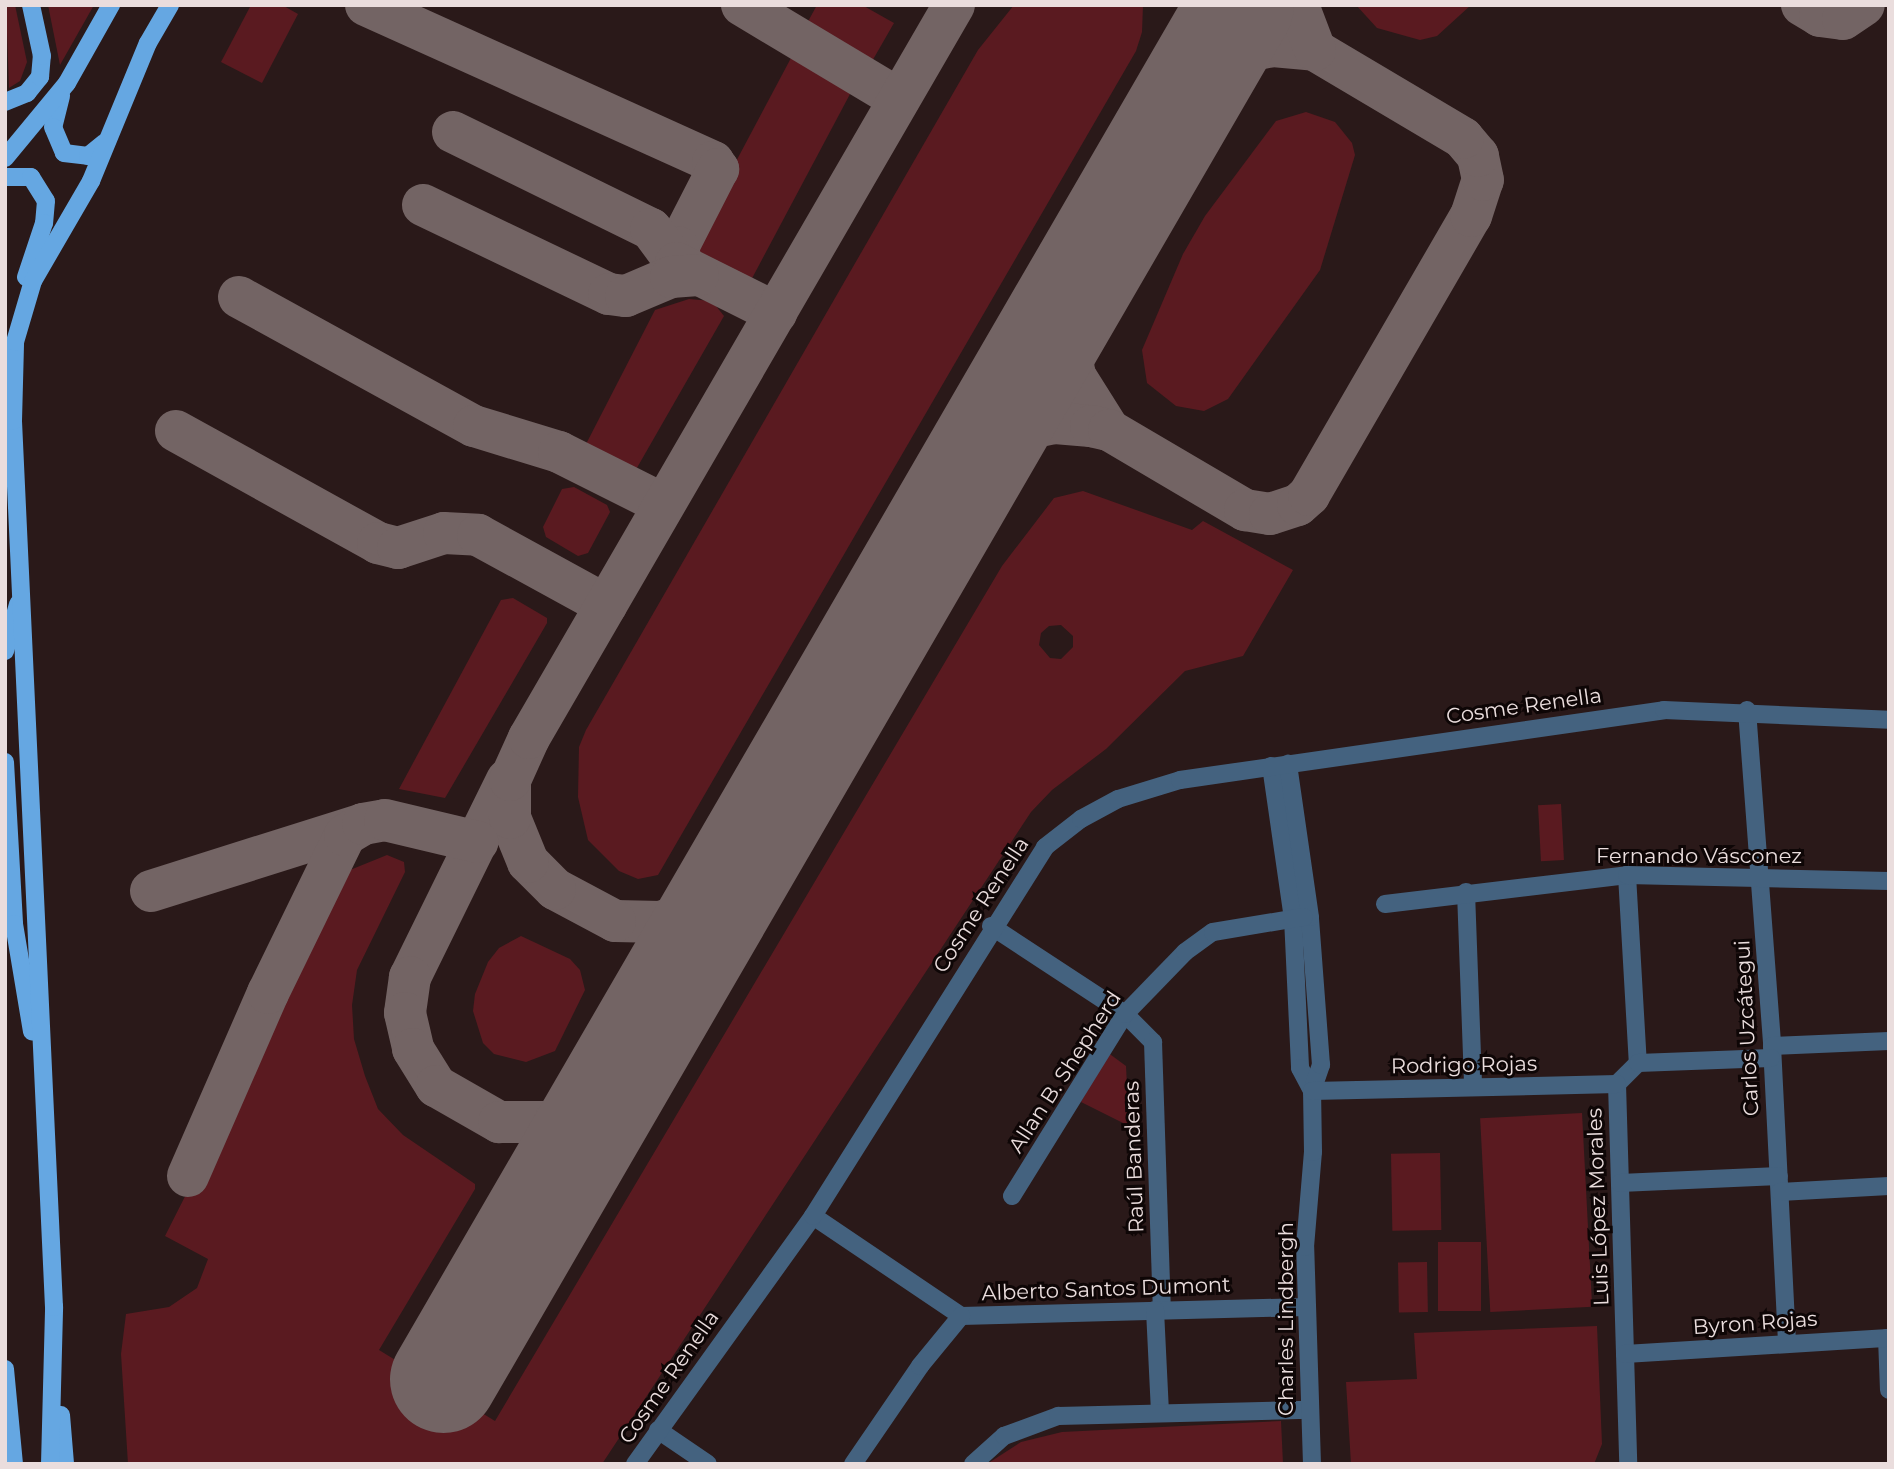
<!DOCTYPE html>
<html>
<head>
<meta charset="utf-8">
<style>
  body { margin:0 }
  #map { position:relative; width:1894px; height:1469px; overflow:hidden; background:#2a1919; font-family:Montserrat,sans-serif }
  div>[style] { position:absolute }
  .green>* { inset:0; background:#5a1a20; transform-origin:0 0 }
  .taxiway>* { height:42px; margin:-21px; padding:0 21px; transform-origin:21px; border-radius:21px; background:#736464 }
  .runway>* { height:107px; margin:-53.5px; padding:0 53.5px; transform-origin:53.5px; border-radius:53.5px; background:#736464 }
  .minor>* { height:18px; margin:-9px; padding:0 9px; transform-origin:9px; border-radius:9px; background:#44627f }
  .major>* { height:18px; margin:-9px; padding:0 9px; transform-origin:9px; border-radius:9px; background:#65a7e2 }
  span { translate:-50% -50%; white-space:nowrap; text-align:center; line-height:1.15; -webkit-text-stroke:6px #0e0606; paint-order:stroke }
  .street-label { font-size:21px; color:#eadddd }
  .frame { position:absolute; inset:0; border:7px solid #eadddd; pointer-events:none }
</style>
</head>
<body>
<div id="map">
  <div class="green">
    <div style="clip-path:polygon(6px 5px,15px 5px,27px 62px,20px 81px,9px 88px)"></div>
    <div style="clip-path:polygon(48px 5px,94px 5px,60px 65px)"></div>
    <div style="clip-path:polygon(251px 5px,282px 5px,298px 14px,262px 83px,221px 62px)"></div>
    <div style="clip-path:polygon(817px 5px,862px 5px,894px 23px,871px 63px,805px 27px)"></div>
    <div style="clip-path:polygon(1014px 5px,1143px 5px,1142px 32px,1136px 51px,658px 875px,638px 879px,619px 871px,588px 840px,578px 797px,579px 747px,586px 730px,978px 50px)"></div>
    <div style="clip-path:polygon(1356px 5px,1471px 5px,1437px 36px,1420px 40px,1377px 28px)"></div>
    <div style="left:791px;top:58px;width:69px;height:228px;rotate:28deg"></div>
    <div style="clip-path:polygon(1306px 112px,1335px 122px,1352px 143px,1355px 155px,1320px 270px,1228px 399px,1204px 411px,1176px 406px,1147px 383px,1142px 350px,1183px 254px,1205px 216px,1276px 121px)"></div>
    <div style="clip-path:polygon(689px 299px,712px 301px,724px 316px,634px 473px,584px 448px,655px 310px)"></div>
    <div style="clip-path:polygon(574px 487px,607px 505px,610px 512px,588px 553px,578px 556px,546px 537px,543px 527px,562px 489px)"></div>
    <div style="clip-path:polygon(evenodd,1083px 491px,1192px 530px,1203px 521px,1293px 570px,1243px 656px,1185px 671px,1106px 749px,1052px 790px,1031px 812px,602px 1464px,128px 1464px,121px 1354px,126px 1314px,169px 1307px,197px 1288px,208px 1259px,165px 1236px,350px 870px,387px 855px,404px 862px,405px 872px,357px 970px,352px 1005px,354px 1039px,365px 1076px,378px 1109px,403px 1135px,475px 1184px,475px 1189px,379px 1350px,495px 1421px,1002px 566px,1054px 498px,1083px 491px,1061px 625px,1073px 636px,1073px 647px,1061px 659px,1050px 658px,1039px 645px,1041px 633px,1049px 626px,1061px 625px)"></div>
    <div style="clip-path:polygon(513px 598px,547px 618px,547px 623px,445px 798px,399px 789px,501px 600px)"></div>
    <div style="left:1561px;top:804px;width:56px;height:23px;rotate:87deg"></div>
    <div style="clip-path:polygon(521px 936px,570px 959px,580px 970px,585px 990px,555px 1051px,526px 1062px,494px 1054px,483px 1043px,473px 1011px,475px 994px,488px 962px,499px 948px)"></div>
    <div style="clip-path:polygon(1107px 1052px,1126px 1066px,1129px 1126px,1081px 1102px)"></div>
    <div style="left:1582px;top:1113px;width:194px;height:102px;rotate:87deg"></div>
    <div style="left:1440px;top:1153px;width:77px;height:49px;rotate:89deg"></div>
    <div style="left:1438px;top:1242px;width:43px;height:69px"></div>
    <div style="left:1427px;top:1262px;width:50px;height:29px;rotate:89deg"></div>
    <div style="clip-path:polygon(1597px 1326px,1602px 1444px,1594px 1464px,1351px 1464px,1346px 1382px,1417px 1379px,1414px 1333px)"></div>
    <div style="clip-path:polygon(1281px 1421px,1283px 1464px,987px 1464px,1021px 1442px,1062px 1432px)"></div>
  </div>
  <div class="taxiway">
    <div style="left:366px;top:5px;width:381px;rotate:24.3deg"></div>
    <div style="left:713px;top:162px;width:9px;rotate:54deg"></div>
    <div style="left:718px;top:169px;width:88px;rotate:117.1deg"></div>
    <div style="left:678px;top:247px;width:20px;rotate:79deg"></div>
    <div style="left:742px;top:5px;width:183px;rotate:30.9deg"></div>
    <div style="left:1802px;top:5px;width:21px;rotate:31deg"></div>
    <div style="left:1820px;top:16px;width:23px;rotate:7deg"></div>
    <div style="left:1843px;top:19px;width:25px;rotate:-34deg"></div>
    <div style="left:1209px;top:59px;width:65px;rotate:-11.5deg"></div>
    <div style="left:1273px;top:46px;width:42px;rotate:5.4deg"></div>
    <div style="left:1209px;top:59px;width:55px;rotate:-78.5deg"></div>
    <div style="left:453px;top:132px;width:220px;rotate:26.1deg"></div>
    <div style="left:651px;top:229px;width:42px;rotate:53.7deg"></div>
    <div style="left:676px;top:263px;width:112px;rotate:26.6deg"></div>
    <div style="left:423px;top:205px;width:206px;rotate:25.6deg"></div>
    <div style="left:609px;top:294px;width:17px;rotate:7deg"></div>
    <div style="left:626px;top:296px;width:49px;rotate:-22.9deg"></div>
    <div style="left:671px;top:277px;width:27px;rotate:-4deg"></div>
    <div style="left:239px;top:297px;width:268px;rotate:28.8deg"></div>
    <div style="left:474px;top:426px;width:89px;rotate:17deg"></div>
    <div style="left:559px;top:452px;width:116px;rotate:26.6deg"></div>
    <div style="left:1063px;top:311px;width:66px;rotate:79.5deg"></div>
    <div style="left:1075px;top:376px;width:64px;rotate:57.8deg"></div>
    <div style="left:176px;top:431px;width:231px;rotate:29deg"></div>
    <div style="left:378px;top:543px;width:21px;rotate:14deg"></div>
    <div style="left:398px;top:548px;width:48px;rotate:-18.1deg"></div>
    <div style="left:444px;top:533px;width:34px;rotate:3deg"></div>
    <div style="left:478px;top:535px;width:146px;rotate:28.7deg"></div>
    <div style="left:991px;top:436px;width:65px;rotate:-11.5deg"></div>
    <div style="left:1055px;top:423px;width:36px;rotate:5deg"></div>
    <div style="left:1091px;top:426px;width:18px;rotate:13deg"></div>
    <div style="left:1109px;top:430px;width:158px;rotate:30.5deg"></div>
    <div style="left:1245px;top:510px;width:25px;rotate:9deg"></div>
    <div style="left:1270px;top:514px;width:29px;rotate:-18deg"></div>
    <div style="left:1298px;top:505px;width:15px;rotate:-42deg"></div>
    <div style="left:1309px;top:495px;width:323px;rotate:-59.9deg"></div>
    <div style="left:1471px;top:216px;width:38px;rotate:-72deg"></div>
    <div style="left:1483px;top:180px;width:25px;rotate:-102deg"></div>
    <div style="left:1478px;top:156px;width:23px;rotate:-130deg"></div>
    <div style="left:1463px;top:138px;width:172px;rotate:-149.3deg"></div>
    <div style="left:1315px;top:50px;width:48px;rotate:-110.7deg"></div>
    <div style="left:507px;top:780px;width:220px;rotate:116.2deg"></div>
    <div style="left:410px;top:977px;width:36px;rotate:98deg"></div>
    <div style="left:405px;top:1013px;width:37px;rotate:77deg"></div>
    <div style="left:413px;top:1049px;width:44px;rotate:58.1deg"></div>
    <div style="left:436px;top:1086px;width:73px;rotate:29.7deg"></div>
    <div style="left:499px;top:1122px;width:55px"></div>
    <div style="left:554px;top:1122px;width:43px;rotate:-27.8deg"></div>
    <div style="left:592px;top:1102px;width:37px;rotate:-43deg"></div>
    <div style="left:742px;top:865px;width:32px;rotate:129deg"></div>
    <div style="left:722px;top:890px;width:44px;rotate:147deg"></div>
    <div style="left:685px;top:914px;width:25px;rotate:162deg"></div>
    <div style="left:661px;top:922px;width:46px;rotate:-178.8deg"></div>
    <div style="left:615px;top:921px;width:68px;rotate:-151.9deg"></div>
    <div style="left:555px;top:889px;width:38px;rotate:-135deg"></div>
    <div style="left:528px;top:862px;width:48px;rotate:-112.2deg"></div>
    <div style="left:510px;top:818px;width:38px;rotate:-90deg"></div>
    <div style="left:510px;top:780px;width:46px;rotate:-65.7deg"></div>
    <div style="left:529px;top:738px;width:847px;rotate:-59.89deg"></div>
    <div style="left:151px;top:891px;width:222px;rotate:-17.5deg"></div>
    <div style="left:188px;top:1176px;width:200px;rotate:-66.4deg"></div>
    <div style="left:268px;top:993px;width:176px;rotate:-64deg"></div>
    <div style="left:345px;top:835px;width:21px;rotate:-31deg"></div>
    <div style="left:363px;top:824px;width:22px;rotate:-10deg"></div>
    <div style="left:385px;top:820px;width:95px;rotate:13.4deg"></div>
  </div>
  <div class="runway">
    <div style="left:443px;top:1379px;width:1588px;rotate:-59.88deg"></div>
  </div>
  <div class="minor">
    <div style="left:1747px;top:710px;width:337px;rotate:85.7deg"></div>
    <div style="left:1772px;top:1046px;width:297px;rotate:87.1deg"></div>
    <div style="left:1271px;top:766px;width:154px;rotate:81.8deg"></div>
    <div style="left:1293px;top:918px;width:150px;rotate:87.3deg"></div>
    <div style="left:1300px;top:1068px;width:26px;rotate:62deg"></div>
    <div style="left:1312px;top:1091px;width:28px;rotate:-71deg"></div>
    <div style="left:1321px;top:1065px;width:148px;rotate:-94.3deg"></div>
    <div style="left:1310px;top:917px;width:155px;rotate:-98.2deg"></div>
    <div style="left:1627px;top:875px;width:188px;rotate:86.7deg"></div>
    <div style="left:1638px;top:1063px;width:30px;rotate:135deg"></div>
    <div style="left:1617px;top:1084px;width:380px;rotate:88.3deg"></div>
    <div style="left:1466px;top:892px;width:195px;rotate:87.9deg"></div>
    <div style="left:1385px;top:904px;width:244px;rotate:-6.8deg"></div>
    <div style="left:1627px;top:875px;width:262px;rotate:1.3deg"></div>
    <div style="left:991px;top:926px;width:160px;rotate:33.3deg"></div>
    <div style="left:1125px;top:1014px;width:40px;rotate:45deg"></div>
    <div style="left:1153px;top:1042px;width:268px;rotate:88.1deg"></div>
    <div style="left:1772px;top:1046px;width:117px;rotate:-2.4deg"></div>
    <div style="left:1638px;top:1063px;width:133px;rotate:-2.2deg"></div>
    <div style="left:1620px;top:1183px;width:159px;rotate:-2.5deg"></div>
    <div style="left:1780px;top:1192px;width:109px;rotate:-3.2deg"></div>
    <div style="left:1012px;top:1196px;width:214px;rotate:-58.2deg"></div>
    <div style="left:1125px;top:1014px;width:86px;rotate:-45.9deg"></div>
    <div style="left:1185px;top:952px;width:34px;rotate:-36deg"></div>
    <div style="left:1213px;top:932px;width:92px;rotate:-9.4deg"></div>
    <div style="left:813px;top:1216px;width:179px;rotate:34deg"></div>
    <div style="left:961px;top:1316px;width:345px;rotate:-1.5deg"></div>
    <div style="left:1155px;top:1310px;width:102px;rotate:87.2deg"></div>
    <div style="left:1887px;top:1338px;width:52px;rotate:87.8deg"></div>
    <div style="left:1625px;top:1354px;width:264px;rotate:-3.5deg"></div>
    <div style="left:658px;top:1430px;width:60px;rotate:34.2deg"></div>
    <div style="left:635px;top:1464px;width:305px;rotate:-54.3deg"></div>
    <div style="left:813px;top:1216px;width:436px;rotate:-57.8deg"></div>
    <div style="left:1045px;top:847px;width:46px;rotate:-37.9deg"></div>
    <div style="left:1081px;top:819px;width:42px;rotate:-28.4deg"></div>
    <div style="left:1118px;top:799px;width:65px;rotate:-17deg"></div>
    <div style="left:1180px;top:780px;width:489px;rotate:-8.2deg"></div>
    <div style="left:1664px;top:710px;width:225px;rotate:2.5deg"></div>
    <div style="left:853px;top:1464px;width:119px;rotate:-55.6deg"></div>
    <div style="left:920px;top:1366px;width:65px;rotate:-50.6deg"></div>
    <div style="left:973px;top:1464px;width:42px;rotate:-42.1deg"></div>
    <div style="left:1004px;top:1436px;width:58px;rotate:-20.3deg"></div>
    <div style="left:1058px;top:1416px;width:251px;rotate:-1.4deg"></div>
    <div style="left:1312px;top:1464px;width:217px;rotate:-91.8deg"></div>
    <div style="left:1305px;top:1247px;width:95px;rotate:-85.2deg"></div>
    <div style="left:1313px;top:1152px;width:61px;rotate:-90.9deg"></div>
    <div style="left:1312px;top:1091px;width:305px;rotate:-1.3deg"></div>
  </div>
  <div class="major">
    <div style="left:61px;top:96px;width:32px;rotate:104deg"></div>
    <div style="left:53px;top:127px;width:28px;rotate:67deg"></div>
    <div style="left:64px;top:153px;width:24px;rotate:7deg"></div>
    <div style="left:88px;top:156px;width:21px;rotate:-39deg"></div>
    <div style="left:5px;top:102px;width:24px;rotate:-22deg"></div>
    <div style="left:27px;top:93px;width:21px;rotate:-51deg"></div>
    <div style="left:40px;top:77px;width:21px;rotate:-85deg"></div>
    <div style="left:42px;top:56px;width:52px;rotate:-102.2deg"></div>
    <div style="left:5px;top:158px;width:97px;rotate:-50.4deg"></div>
    <div style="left:67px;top:83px;width:90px;rotate:-60.6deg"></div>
    <div style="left:5px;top:177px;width:26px"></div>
    <div style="left:31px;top:177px;width:28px;rotate:58deg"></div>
    <div style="left:46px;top:201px;width:22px;rotate:95deg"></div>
    <div style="left:44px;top:223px;width:57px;rotate:108.4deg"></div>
    <div style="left:5px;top:651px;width:49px;rotate:-74.5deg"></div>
    <div style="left:5px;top:762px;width:162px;rotate:86.8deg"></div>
    <div style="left:14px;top:924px;width:109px;rotate:80.5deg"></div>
    <div style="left:5px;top:1369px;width:95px;rotate:84.6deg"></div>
    <div style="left:61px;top:1415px;width:49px;rotate:85.3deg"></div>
    <div style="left:50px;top:1464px;width:157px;rotate:-88.5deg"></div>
    <div style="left:54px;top:1307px;width:887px;rotate:-92.65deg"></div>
    <div style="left:13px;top:421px;width:79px;rotate:-88.5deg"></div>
    <div style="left:15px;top:342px;width:64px;rotate:-73.6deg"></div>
    <div style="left:33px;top:281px;width:116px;rotate:-59.9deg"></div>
    <div style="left:91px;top:181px;width:149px;rotate:-67.6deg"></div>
    <div style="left:148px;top:43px;width:44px;rotate:-59.9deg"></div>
  </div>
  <div class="street-label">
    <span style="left:1524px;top:706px;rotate:-8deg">Cosme Renella</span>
    <span style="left:1699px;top:856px">Fernando Vásconez</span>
    <span style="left:981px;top:905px;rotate:-57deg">Cosme Renella</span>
    <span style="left:1747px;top:1028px;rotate:-93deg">Carlos Uzcátegui</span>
    <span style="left:1464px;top:1065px;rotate:-1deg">Rodrigo Rojas</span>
    <span style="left:1065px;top:1072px;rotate:-57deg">Allan B. Shepherd</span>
    <span style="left:1134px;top:1157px;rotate:-92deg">Raúl Banderas</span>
    <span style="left:1598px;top:1207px;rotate:-92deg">Luis López Morales</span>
    <span style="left:1106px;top:1289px;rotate:-2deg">Alberto Santos Dumont</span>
    <span style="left:1286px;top:1319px;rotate:-90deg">Charles Lindbergh</span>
    <span style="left:1755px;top:1323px;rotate:-4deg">Byron Rojas</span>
    <span style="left:669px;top:1377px;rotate:-55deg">Cosme Renella</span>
  </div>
  <div class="frame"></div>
</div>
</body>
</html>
